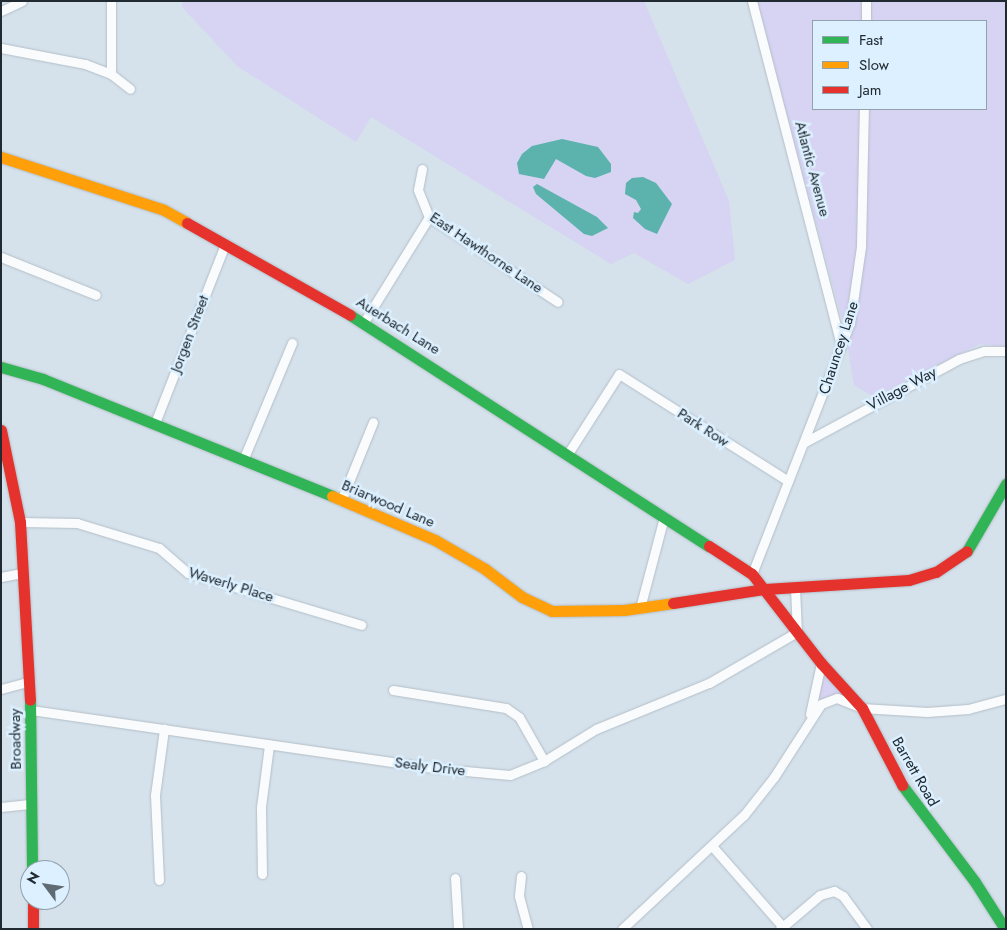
<!DOCTYPE html>
<html>
<head>
<meta charset="utf-8">
<style>
  body { margin:0 }
  #map { position:relative; width:1007px; height:930px; overflow:hidden; background:#d5e2ec; font-family:Jost,sans-serif }
  div>[style] { position:absolute }
  .green>* { inset:0; background:#d6d3f3 }
  .water>* { inset:0; background:#5cb2ac }
  .roads { filter:drop-shadow(0 0 1px #b4bec6) drop-shadow(0 0 1px #b4bec6) }
  .street>* { height:9px; margin:-4.5px; padding:0 4.5px; transform-origin:4.5px; border-radius:4.5px; background:#f9fbfc }
  .fast>* { height:11px; margin:-5.5px; padding:0 5.5px; transform-origin:5.5px; border-radius:5.5px; background:#30b455 }
  .slow>* { height:11px; margin:-5.5px; padding:0 5.5px; transform-origin:5.5px; border-radius:5.5px; background:#ff9f0a }
  .jam>* { height:11px; margin:-5.5px; padding:0 5.5px; transform-origin:5.5px; border-radius:5.5px; background:#e5322d }
  span { translate:-50% -50%; white-space:nowrap; text-align:center; line-height:1.15; -webkit-text-stroke:5px #dcf0ff; paint-order:stroke }
  .street-label { font-size:15px; color:#212a31 }
  .frame { position:absolute; inset:0; border:2px solid #212a31; pointer-events:none }
  .legend { position:absolute; left:812px; top:20px; width:175px; height:90px; box-sizing:border-box; background:#dcf0ff; border:1px solid #91a1ad; margin:0; padding:6px 9px; list-style:none; font-size:15px; color:#212a31 }
  .legend li { display:flex; align-items:center; gap:10px; height:25px }
  .legend b { width:25px; border:1px solid #91a1ad }
  .north { position:absolute; left:20px; top:860px; width:50px; height:50px; box-sizing:border-box; background:#dcf0ff; border:1px solid #91a1ad; border-radius:50%; rotate:301deg; font-size:14px; font-weight:700; line-height:20px; text-align:center; color:#212a31 }
  .north::after { content:''; display:block; margin:auto; width:18px; height:22px; background:#606a72; clip-path:polygon(50% 0,100% 100%,50% 72%,0 100%) }
</style>
</head>
<body>
<div id="map">
  <div class="green">
    <div style="clip-path:polygon(183px 1px,644px 1px,729px 201px,735px 260px,688px 284px,634px 253px,611px 264px,371px 117px,356px 142px,237px 66px,182px 7px)"></div>
    <div style="clip-path:polygon(evenodd,756px 1px,1006px 1px,1006px 347px,980px 344px,874px 397px,854px 385px,845px 330px,756px 1px,813px 21px,986px 21px,986px 109px,813px 109px,813px 21px)"></div>
    <div style="clip-path:polygon(821px 663px,862px 708px,844px 700px,815px 710px)"></div>
  </div>
  <div class="water">
    <div style="clip-path:polygon(562px 139px,598px 147px,611px 164px,611px 172px,595px 178px,586px 176px,556px 159px,544px 179px,519px 174px,517px 163px,522px 154px,532px 146px)"></div>
    <div style="clip-path:polygon(643px 177px,656px 183px,672px 204px,657px 234px,645px 229px,633px 218px,634px 212px,638px 213px,641px 209px,636px 200px,625px 194px,626px 183px,632px 178px)"></div>
    <div style="clip-path:polygon(537px 184px,597px 217px,608px 228px,592px 236px,584px 234px,536px 194px,533px 187px)"></div>
  </div>
  <div class="roads">
    <div class="street">
      <div style="left:752px;top:1px;width:355px;rotate:75.5deg"></div>
      <div style="left:1px;top:11px;width:23px;rotate:-25deg"></div>
      <div style="left:866px;top:21px;width:20px;rotate:-90deg"></div>
      <div style="left:1px;top:48px;width:86px;rotate:10.8deg"></div>
      <div style="left:85px;top:64px;width:28px;rotate:21deg"></div>
      <div style="left:111px;top:74px;width:24px;rotate:38deg"></div>
      <div style="left:111px;top:74px;width:73px;rotate:-90deg"></div>
      <div style="left:422px;top:169px;width:21px;rotate:101deg"></div>
      <div style="left:418px;top:190px;width:29px;rotate:68deg"></div>
      <div style="left:429px;top:217px;width:154px;rotate:33.4deg"></div>
      <div style="left:1px;top:257px;width:102px;rotate:21.8deg"></div>
      <div style="left:364px;top:322px;width:123px;rotate:-58.2deg"></div>
      <div style="left:155px;top:423px;width:192px;rotate:-68.6deg"></div>
      <div style="left:805px;top:442px;width:175px;rotate:-28.3deg"></div>
      <div style="left:959px;top:359px;width:26px;rotate:-18deg"></div>
      <div style="left:984px;top:351px;width:22px"></div>
      <div style="left:567px;top:455px;width:96px;rotate:-57.3deg"></div>
      <div style="left:619px;top:374px;width:200px;rotate:32.3deg"></div>
      <div style="left:243px;top:460px;width:127px;rotate:-67.3deg"></div>
      <div style="left:341px;top:501px;width:85px;rotate:-67.9deg"></div>
      <div style="left:20px;top:522px;width:57px;rotate:1deg"></div>
      <div style="left:77px;top:523px;width:86px;rotate:17deg"></div>
      <div style="left:159px;top:548px;width:38px;rotate:41deg"></div>
      <div style="left:188px;top:573px;width:181px;rotate:16.7deg"></div>
      <div style="left:752px;top:574px;width:269px;rotate:-68.7deg"></div>
      <div style="left:850px;top:323px;width:77px;rotate:-81.8deg"></div>
      <div style="left:861px;top:247px;width:138px;rotate:-88.8deg"></div>
      <div style="left:1px;top:577px;width:21px;rotate:-11deg"></div>
      <div style="left:640px;top:608px;width:94px;rotate:-75.2deg"></div>
      <div style="left:1px;top:689px;width:28px;rotate:-15deg"></div>
      <div style="left:393px;top:690px;width:114px;rotate:9.1deg"></div>
      <div style="left:506px;top:708px;width:16px;rotate:35deg"></div>
      <div style="left:519px;top:717px;width:51px;rotate:60.4deg"></div>
      <div style="left:31px;top:710px;width:405px;rotate:8.2deg"></div>
      <div style="left:432px;top:768px;width:78px;rotate:5.1deg"></div>
      <div style="left:510px;top:775px;width:37px;rotate:-22deg"></div>
      <div style="left:544px;top:761px;width:61px;rotate:-31.6deg"></div>
      <div style="left:596px;top:729px;width:122px;rotate:-22.2deg"></div>
      <div style="left:709px;top:683px;width:102px;rotate:-30.1deg"></div>
      <div style="left:797px;top:632px;width:44px;rotate:-92.6deg"></div>
      <div style="left:810px;top:714px;width:52px;rotate:-77.8deg"></div>
      <div style="left:1px;top:807px;width:31px;rotate:-6deg"></div>
      <div style="left:712px;top:846px;width:106px;rotate:48.8deg"></div>
      <div style="left:262px;top:874px;width:67px;rotate:-90.9deg"></div>
      <div style="left:261px;top:807px;width:63px;rotate:-82.6deg"></div>
      <div style="left:521px;top:876px;width:20px;rotate:96deg"></div>
      <div style="left:519px;top:896px;width:34px;rotate:75deg"></div>
      <div style="left:455px;top:878px;width:51px;rotate:86.6deg"></div>
      <div style="left:159px;top:880px;width:85px;rotate:-92.7deg"></div>
      <div style="left:155px;top:795px;width:67px;rotate:-82.2deg"></div>
      <div style="left:622px;top:929px;width:167px;rotate:-43.1deg"></div>
      <div style="left:744px;top:815px;width:48px;rotate:-51.7deg"></div>
      <div style="left:774px;top:777px;width:87px;rotate:-57.2deg"></div>
      <div style="left:821px;top:704px;width:17px;rotate:-21deg"></div>
      <div style="left:837px;top:698px;width:27px;rotate:22deg"></div>
      <div style="left:862px;top:708px;width:65px;rotate:3.5deg"></div>
      <div style="left:927px;top:712px;width:41px;rotate:-4.2deg"></div>
      <div style="left:968px;top:709px;width:39px;rotate:-15deg"></div>
      <div style="left:780px;top:929px;width:52px;rotate:-40.4deg"></div>
      <div style="left:820px;top:895px;width:15px;rotate:-16deg"></div>
      <div style="left:834px;top:891px;width:10px;rotate:29deg"></div>
      <div style="left:843px;top:896px;width:41px;rotate:54deg"></div>
    </div>
    <div class="fast">
      <div style="left:350px;top:315px;width:427px;rotate:32.8deg"></div>
      <div style="left:1px;top:367px;width:44px;rotate:15.9deg"></div>
      <div style="left:43px;top:379px;width:312px;rotate:22deg"></div>
      <div style="left:967px;top:551px;width:78px;rotate:-59.8deg"></div>
      <div style="left:30px;top:700px;width:170px;rotate:89.3deg"></div>
      <div style="left:902px;top:785px;width:121px;rotate:53deg"></div>
      <div style="left:975px;top:882px;width:56px;rotate:57.4deg"></div>
    </div>
    <div class="slow">
      <div style="left:1px;top:157px;width:171px;rotate:18deg"></div>
      <div style="left:164px;top:210px;width:26px;rotate:29deg"></div>
      <div style="left:332px;top:496px;width:112px;rotate:23.1deg"></div>
      <div style="left:435px;top:540px;width:58px;rotate:30.1deg"></div>
      <div style="left:485px;top:569px;width:46px;rotate:37.1deg"></div>
      <div style="left:522px;top:597px;width:33px;rotate:25deg"></div>
      <div style="left:552px;top:611px;width:72px;rotate:-0.8deg"></div>
      <div style="left:624px;top:610px;width:49px;rotate:-8.1deg"></div>
    </div>
    <div class="jam">
      <div style="left:187px;top:223px;width:187px;rotate:29.4deg"></div>
      <div style="left:1px;top:430px;width:94px;rotate:78.3deg"></div>
      <div style="left:20px;top:522px;width:178px;rotate:86.8deg"></div>
      <div style="left:709px;top:546px;width:51px;rotate:33.1deg"></div>
      <div style="left:752px;top:574px;width:113px;rotate:52.2deg"></div>
      <div style="left:821px;top:663px;width:61px;rotate:47.7deg"></div>
      <div style="left:862px;top:708px;width:87px;rotate:62.5deg"></div>
      <div style="left:673px;top:603px;width:93px;rotate:-8.7deg"></div>
      <div style="left:765px;top:589px;width:144px;rotate:-3.6deg"></div>
      <div style="left:909px;top:580px;width:28px;rotate:-17deg"></div>
      <div style="left:936px;top:572px;width:37px;rotate:-34deg"></div>
      <div style="left:33px;top:900px;width:29px;rotate:90deg"></div>
    </div>
  </div>
  <div class="street-label">
    <span style="left:812px;top:169px;rotate:75deg">Atlantic Avenue</span>
    <span style="left:486px;top:253px;rotate:34deg">East Hawthorne Lane</span>
    <span style="left:398px;top:326px;rotate:32deg">Auerbach Lane</span>
    <span style="left:190px;top:334px;rotate:-69deg">Jorgen Street</span>
    <span style="left:839px;top:348px;rotate:-72deg">Chauncey Lane</span>
    <span style="left:902px;top:389px;rotate:-28deg">Village Way</span>
    <span style="left:703px;top:428px;rotate:33deg">Park Row</span>
    <span style="left:388px;top:504px;rotate:23deg">Briarwood Lane</span>
    <span style="left:231px;top:585px;rotate:17deg">Waverly Place</span>
    <span style="left:16px;top:739px;rotate:-91deg">Broadway</span>
    <span style="left:430px;top:767px;rotate:7deg">Sealy Drive</span>
    <span style="left:915px;top:772px;rotate:60deg">Barrett Road</span>
  </div>
  <div class="frame"></div>
  <ul class="legend">
  <li><b style="height:6px;background:#30b455"></b>Fast</li>
  <li><b style="height:6px;background:#ff9f0a"></b>Slow</li>
  <li><b style="height:6px;background:#e5322d"></b>Jam</li>
  </ul>
  <div class="north">N</div>
</div>
</body>
</html>
